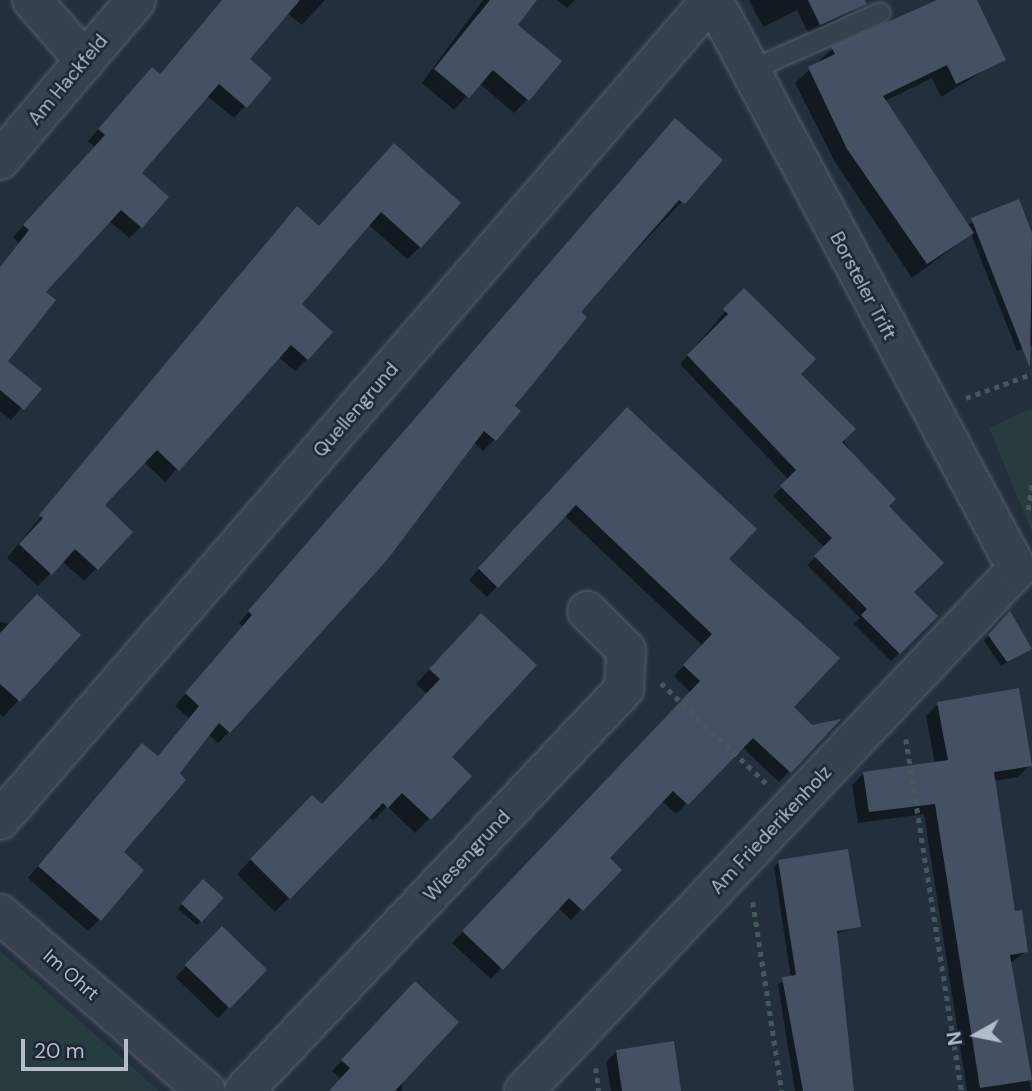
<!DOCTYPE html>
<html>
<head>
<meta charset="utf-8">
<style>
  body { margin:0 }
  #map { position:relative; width:1032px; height:1091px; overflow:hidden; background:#242f3e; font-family:"DM Sans",sans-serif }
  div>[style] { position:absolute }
  .green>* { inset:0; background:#263c3f }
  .shadow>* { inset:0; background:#0007; transform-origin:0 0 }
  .building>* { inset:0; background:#455162; transform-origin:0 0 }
  .path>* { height:4.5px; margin-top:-2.25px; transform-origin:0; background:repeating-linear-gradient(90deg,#44595c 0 5px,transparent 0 10px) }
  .roads { filter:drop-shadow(0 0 2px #565f6c) drop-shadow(0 0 2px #565f6c) }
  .lane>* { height:19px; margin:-9.5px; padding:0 9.5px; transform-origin:9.5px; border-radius:9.5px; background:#38414e }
  .street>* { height:38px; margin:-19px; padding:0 19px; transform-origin:19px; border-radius:19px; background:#38414e }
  span { translate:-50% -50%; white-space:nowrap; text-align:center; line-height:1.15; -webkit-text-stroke:5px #1d2633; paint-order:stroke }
  .street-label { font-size:19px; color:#b4bcc9 }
  .north { position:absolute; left:941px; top:1000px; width:70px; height:70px; -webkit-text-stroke:5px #1d2633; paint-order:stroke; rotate:261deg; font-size:19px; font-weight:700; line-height:28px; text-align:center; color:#b4bcc9 }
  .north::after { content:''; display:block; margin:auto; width:24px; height:32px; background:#b4bcc9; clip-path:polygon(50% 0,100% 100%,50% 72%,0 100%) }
  .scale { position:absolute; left:21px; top:1039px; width:107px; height:32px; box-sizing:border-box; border:4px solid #b4bcc9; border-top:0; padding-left:9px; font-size:21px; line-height:24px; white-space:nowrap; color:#b4bcc9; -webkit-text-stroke:5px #1d2633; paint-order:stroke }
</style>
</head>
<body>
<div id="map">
  <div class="green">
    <div style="clip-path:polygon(1032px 408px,1032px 532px,989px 428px)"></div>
    <div style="clip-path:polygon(0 951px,20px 968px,159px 1091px,0 1091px)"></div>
  </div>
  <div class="shadow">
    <div style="clip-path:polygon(222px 0,325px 0,302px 25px,287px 13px,247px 59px,270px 78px,234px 118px,207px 96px,139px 173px,141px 227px,129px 238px,109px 221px,44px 292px,5px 361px,39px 389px,11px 420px,0 411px,0 267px,19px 243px,13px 237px,95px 147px,88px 141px,141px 81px,159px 75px)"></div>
    <div style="clip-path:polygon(483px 0,535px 0,516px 25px,528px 99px,514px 113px,479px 83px,454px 110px,422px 83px)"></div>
    <div style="clip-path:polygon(557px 0,575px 0,567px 8px)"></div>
    <div style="clip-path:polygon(749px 0,863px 0,865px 4px,809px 35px,797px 10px,763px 27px)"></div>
    <div style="clip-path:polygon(939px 0,975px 0,1003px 59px,941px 97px,932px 78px,885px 101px,967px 225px,1018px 202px,1032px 238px,1032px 345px,1017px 351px,971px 234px,912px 278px,835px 162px,795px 83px,832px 49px)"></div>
    <div style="clip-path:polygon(664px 132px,721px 160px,578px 312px,494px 440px,483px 451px,473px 442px,229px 732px,218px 743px,208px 734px,121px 853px,99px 920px,88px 931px,28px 878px,131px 756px,157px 757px,189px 718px,175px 706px,243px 627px,239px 623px)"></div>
    <div style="clip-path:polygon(381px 158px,420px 247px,407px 259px,368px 224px,300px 304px,307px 359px,295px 371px,278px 357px,165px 482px,144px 462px,102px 506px,131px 532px,84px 581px,62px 561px,38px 586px,7px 558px,284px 221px,297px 209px,319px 227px)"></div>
    <div style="clip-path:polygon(744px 290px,887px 506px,912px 592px,936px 616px,891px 661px,854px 624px,860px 618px,807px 565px,825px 548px,773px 496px,789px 480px,680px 364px)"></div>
    <div style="clip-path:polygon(616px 420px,726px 559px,792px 707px,811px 726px,836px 722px,779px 782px,742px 747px,676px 814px,662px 801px,608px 858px,620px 870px,571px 920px,558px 908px,491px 979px,452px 943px,690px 692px,674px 676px,703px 646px,564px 515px,487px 597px,469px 580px)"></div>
    <div style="clip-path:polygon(1009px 614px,1030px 648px,1001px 666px,984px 641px)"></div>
    <div style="clip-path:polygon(0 622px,79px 635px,3px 717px,0 714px)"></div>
    <div style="clip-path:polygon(467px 629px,450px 757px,470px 776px,415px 833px,387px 806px,373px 821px,368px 816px,275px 912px,237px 874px,312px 797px,322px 806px,427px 694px,416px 684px)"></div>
    <div style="clip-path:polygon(938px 704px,1030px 765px,1018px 777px,994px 781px,1014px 913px,1027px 951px,1009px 964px,1031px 1091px,967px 1091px,924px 814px,858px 823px,852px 785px,864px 773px,935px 764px,926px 716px)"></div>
    <div style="clip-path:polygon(779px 862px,859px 926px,835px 934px,854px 1091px,795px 1091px,778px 984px,791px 978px,774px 867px)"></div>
    <div style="left:203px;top:881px;width:25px;height:37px;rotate:42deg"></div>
    <div style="left:222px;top:929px;width:59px;height:67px;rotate:44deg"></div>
    <div style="clip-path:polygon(405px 994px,402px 1091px,330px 1091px,341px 1079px,332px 1071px)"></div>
    <div style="clip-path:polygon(617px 1051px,679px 1091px,611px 1091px,606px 1062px)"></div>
  </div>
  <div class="building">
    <div style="clip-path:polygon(222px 0,300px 0,250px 59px,272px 78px,247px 108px,219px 84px,142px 173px,169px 197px,142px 228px,121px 210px,46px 292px,56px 300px,8px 361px,42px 389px,24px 410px,0 390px,0 267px,29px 230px,23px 225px,105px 135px,98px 129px,152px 67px,160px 74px)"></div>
    <div style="clip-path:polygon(490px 0,537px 0,518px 25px,562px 61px,529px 101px,493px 70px,469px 98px,434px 69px)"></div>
    <div style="clip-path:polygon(808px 0,865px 0,867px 4px,820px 25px)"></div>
    <div style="clip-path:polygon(937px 0,977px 0,1006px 60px,956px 84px,947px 65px,883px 96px,974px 233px,927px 264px,847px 149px,808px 67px,835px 54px,831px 47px)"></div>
    <div style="clip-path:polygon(675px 118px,723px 160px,685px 204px,679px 200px,581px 312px,587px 317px,515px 406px,521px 411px,496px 441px,484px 431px,387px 560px,230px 733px,219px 723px,180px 773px,186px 780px,124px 852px,144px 870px,101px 921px,38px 866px,142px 743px,158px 756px,199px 706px,185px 693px,252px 615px,248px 611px)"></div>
    <div style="clip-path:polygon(394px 143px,461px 203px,421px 248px,381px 212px,302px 304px,333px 332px,308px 360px,291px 345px,179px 471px,157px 450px,105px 505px,133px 532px,98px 570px,75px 549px,52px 575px,19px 544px,43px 518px,39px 515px,297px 206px,319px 226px)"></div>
    <div style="clip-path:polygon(1019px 199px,1032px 233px,1030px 368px,971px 218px)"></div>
    <div style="clip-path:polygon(744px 288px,816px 359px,801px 374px,856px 429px,842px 442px,896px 499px,889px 506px,944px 563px,914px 592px,938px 616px,900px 654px,861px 615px,867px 609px,814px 556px,832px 538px,780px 486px,796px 470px,687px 355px,728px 314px,723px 309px)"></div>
    <div style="clip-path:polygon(627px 407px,757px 529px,729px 559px,840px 658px,794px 707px,812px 725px,841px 719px,791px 773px,753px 738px,688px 805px,673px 791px,610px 858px,622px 870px,583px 911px,569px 898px,503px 970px,462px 931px,700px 681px,683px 665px,712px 634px,576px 505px,498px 588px,478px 568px)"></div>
    <div style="clip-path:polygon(37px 594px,81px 635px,20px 702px,0 684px,0 633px)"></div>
    <div style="clip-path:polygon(1010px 611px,1032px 649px,1007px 662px,988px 635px)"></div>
    <div style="clip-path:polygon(481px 613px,537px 665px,452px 757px,472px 776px,431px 820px,402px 793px,388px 808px,383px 803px,290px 899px,250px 859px,312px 795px,322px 804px,440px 679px,429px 669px)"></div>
    <div style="clip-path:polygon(1019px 688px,1032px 766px,994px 772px,1015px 911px,1022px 910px,1028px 952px,1010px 955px,1032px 1080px,980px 1088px,935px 804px,869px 812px,863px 772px,948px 760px,937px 702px)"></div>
    <div style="clip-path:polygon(848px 849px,861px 927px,837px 931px,854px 1091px,803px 1091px,782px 977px,796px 975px,778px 860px)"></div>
    <div style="left:203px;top:879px;width:28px;height:33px;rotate:42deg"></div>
    <div style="left:222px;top:926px;width:63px;height:54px;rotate:44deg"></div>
    <div style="clip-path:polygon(415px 981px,459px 1022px,395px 1091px,329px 1091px,350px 1068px,341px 1060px)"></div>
    <div style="clip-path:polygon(674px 1041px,681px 1091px,622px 1091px,616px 1050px)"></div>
  </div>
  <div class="path">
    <div style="left:966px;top:398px;width:70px;rotate:-20deg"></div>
    <div style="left:1028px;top:510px;width:26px;rotate:-81deg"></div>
    <div style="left:661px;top:683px;width:145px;rotate:43.6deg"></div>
    <div style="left:906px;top:739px;width:356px;rotate:81deg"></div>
    <div style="left:753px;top:902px;width:191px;rotate:81.3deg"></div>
    <div style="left:596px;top:1068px;width:23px;rotate:83deg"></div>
  </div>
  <div class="roads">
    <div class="lane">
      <div style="left:750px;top:70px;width:142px;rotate:-24deg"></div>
    </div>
    <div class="street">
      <div style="left:32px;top:0;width:81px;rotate:49deg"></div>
      <div style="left:0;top:160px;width:210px;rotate:-49.6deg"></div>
      <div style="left:0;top:820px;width:1085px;rotate:-49.07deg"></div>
      <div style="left:0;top:914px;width:272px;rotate:40.7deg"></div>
      <div style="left:244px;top:1091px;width:553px;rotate:-46.61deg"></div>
      <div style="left:624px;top:689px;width:39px;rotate:-87deg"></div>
      <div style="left:626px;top:650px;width:55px;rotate:-135deg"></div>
      <div style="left:524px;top:1091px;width:718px;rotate:-46.64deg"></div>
      <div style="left:1017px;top:569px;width:645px;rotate:-118.11deg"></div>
    </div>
  </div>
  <div class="street-label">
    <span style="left:68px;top:80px;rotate:-50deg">Am Hackfeld</span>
    <span style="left:863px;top:286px;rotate:62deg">Borsteler Trift</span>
    <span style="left:356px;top:410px;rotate:-49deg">Quellengrund</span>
    <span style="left:771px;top:830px;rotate:-47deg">Am Friederikenholz</span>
    <span style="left:467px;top:856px;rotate:-47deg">Wiesengrund</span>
    <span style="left:71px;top:975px;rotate:41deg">Im Ohrt</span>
  </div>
  <div class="north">N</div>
  <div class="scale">20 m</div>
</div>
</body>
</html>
